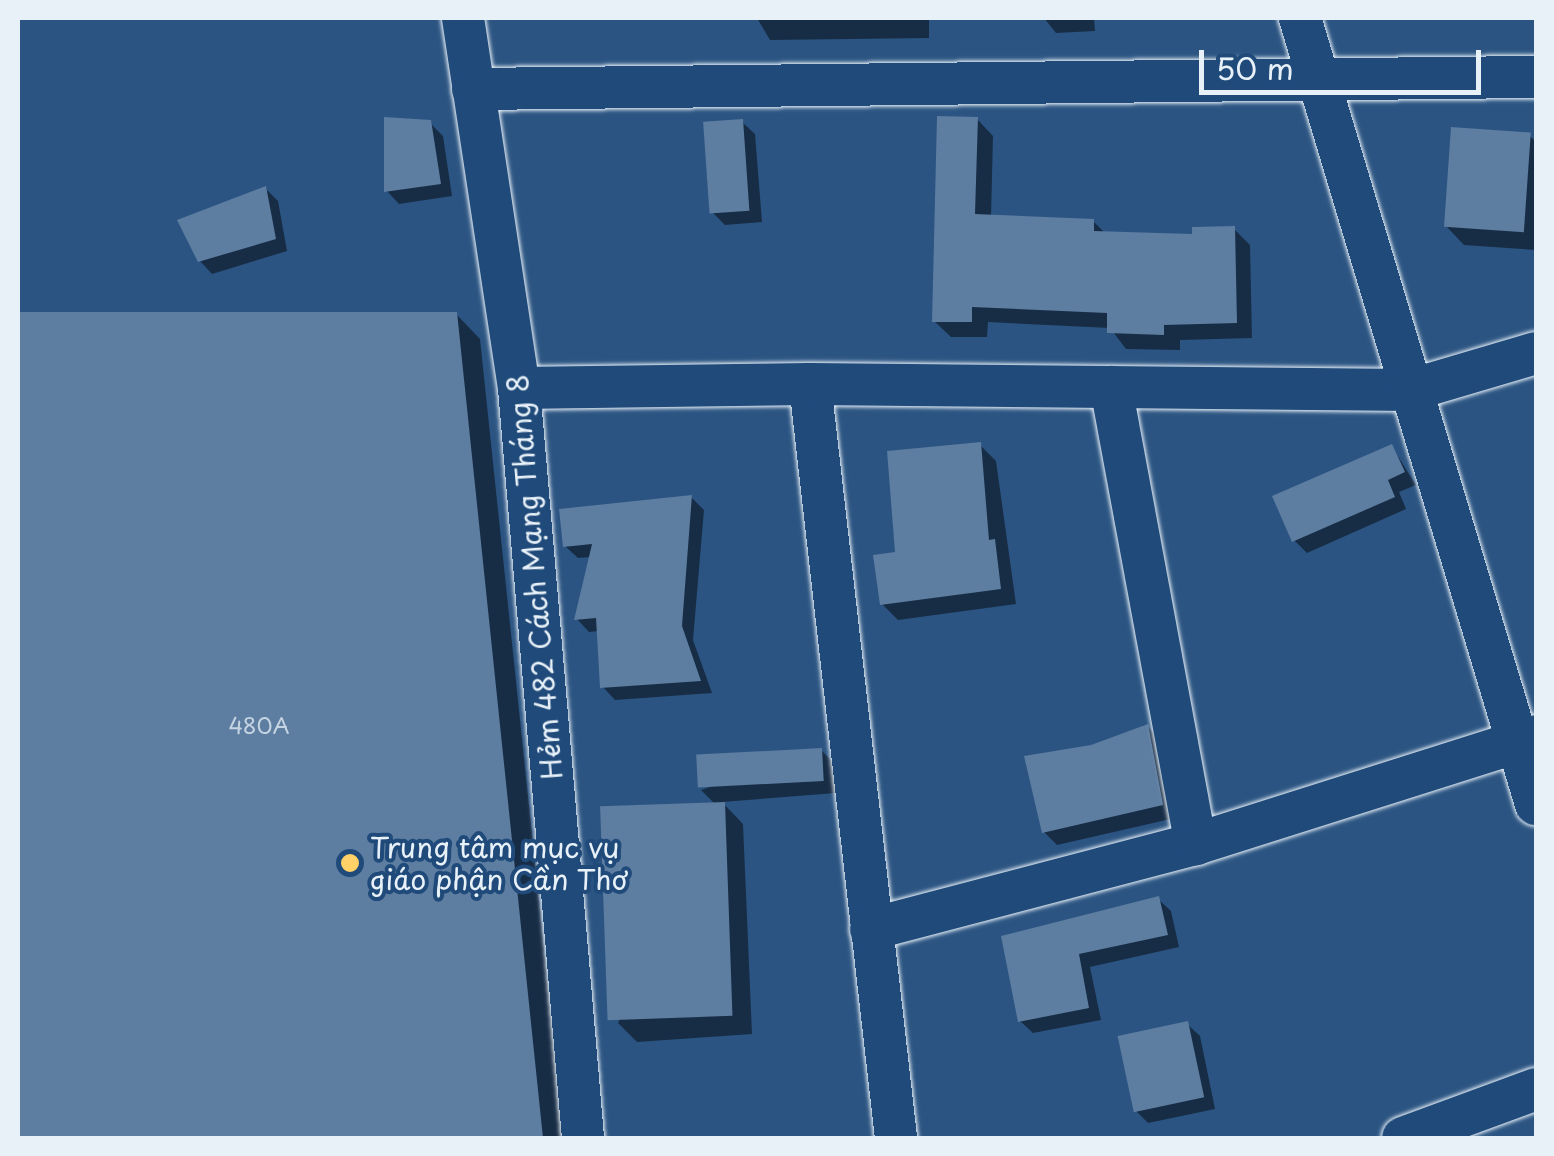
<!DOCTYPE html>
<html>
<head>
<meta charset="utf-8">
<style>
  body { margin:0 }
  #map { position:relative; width:1554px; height:1156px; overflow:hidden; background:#2b5482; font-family:"Playpen Sans",sans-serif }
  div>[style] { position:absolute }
  .shadow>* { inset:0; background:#0007 }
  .building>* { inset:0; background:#5d7da1; transform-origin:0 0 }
  .roads { filter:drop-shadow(0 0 2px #e8f1f8) drop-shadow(0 0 2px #e8f1f8) }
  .minor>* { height:42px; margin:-21px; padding:0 21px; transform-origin:21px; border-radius:21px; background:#1f4a7a }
  .dots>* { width:28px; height:28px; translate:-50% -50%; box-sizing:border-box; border:5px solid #1f4a7a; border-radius:50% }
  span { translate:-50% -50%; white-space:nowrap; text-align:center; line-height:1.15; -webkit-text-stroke:8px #1f4a7a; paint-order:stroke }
  .number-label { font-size:22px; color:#c5d4e2 }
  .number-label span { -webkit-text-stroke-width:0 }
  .street-label { font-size:28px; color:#e8f1f8 }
  .poi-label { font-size:28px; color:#e8f1f8 }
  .left { translate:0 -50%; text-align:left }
  .frame { position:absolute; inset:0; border:20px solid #e8f1f8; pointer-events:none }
  .scale { position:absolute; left:1199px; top:50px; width:282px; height:45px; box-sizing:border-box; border:5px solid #e8f1f8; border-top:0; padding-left:12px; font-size:30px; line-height:35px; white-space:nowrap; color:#e8f1f8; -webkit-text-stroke:8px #1f4a7a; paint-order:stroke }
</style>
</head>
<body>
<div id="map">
  <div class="shadow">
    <div style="clip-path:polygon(757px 18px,929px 18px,929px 38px,770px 40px)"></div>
    <div style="clip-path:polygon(1044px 18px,1094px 18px,1095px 31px,1056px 33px)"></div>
    <div style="clip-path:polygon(977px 119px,993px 136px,991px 217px,1093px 221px,1106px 234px,1195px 236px,1234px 229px,1250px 245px,1252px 338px,1180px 340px,1180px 350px,1126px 349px,1110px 328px,988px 322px,987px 337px,951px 337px,934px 321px)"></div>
    <div style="clip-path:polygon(742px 122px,755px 134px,762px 222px,725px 225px,713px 213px)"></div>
    <div style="clip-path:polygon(430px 123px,443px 136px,452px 196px,399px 204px,387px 191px)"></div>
    <div style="clip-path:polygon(1530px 136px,1536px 142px,1536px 250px,1464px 245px,1446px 226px)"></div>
    <div style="clip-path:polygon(266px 189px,278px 201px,287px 251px,212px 274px,200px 261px)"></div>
    <div style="clip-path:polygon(18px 314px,456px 314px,480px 339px,564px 1138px,18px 1138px)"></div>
    <div style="clip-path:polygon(980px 445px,996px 461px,1016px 604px,898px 620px,882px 604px,898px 554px)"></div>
    <div style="clip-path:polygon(1392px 447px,1416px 485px,1399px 492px,1406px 509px,1307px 553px,1294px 540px)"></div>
    <div style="clip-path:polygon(691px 497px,704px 510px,693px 640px,712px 693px,615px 700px,603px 687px,599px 631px,589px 632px,577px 619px,591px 557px,578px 558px,565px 546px)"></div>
    <div style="clip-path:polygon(1148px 727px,1160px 739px,1175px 818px,1057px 845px,1044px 832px,1092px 747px)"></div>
    <div style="clip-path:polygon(821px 750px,834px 763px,836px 793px,722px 802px,743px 824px,752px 1034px,637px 1042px,618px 1023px,716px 805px,701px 790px)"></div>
    <div style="clip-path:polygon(1158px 899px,1171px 911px,1179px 947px,1090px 967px,1101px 1020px,1033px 1033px,1020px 1021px,1004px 938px)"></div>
    <div style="clip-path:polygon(1187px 1024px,1200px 1036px,1215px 1109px,1148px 1123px,1135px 1110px)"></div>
  </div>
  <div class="building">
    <div style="clip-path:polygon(937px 116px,978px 117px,975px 214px,1094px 219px,1094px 231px,1192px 234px,1192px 227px,1235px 226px,1237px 323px,1164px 325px,1164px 335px,1107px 333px,1107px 313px,972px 307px,972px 322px,932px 322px)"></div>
    <div style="clip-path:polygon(384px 117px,431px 120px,441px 184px,384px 192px)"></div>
    <div style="left:743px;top:119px;width:92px;height:40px;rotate:86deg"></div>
    <div style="left:1451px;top:127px;width:80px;height:100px;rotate:4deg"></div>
    <div style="clip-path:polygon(266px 186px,276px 239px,198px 262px,177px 220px)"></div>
    <div style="clip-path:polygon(18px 312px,457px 312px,543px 1138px,18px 1138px)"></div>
    <div style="clip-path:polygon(981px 442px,989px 540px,995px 539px,1001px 589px,880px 605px,873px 555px,895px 552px,887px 451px)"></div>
    <div style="clip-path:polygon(1392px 444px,1405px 472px,1388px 480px,1395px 497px,1292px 542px,1272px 496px)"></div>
    <div style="clip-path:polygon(692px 495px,682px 626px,701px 681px,600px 688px,596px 618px,574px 620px,592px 544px,563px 547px,559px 509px)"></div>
    <div style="clip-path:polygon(1148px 724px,1163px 805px,1042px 833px,1024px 756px,1091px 745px)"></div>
    <div style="left:822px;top:748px;width:33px;height:126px;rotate:87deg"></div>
    <div style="left:725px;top:802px;width:214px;height:125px;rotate:88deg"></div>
    <div style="clip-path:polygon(1159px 896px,1168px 935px,1079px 954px,1089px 1008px,1018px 1022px,1001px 936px)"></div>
    <div style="left:1188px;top:1021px;width:78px;height:72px;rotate:78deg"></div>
  </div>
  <div class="roads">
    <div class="minor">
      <div style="left:463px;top:18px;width:374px;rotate:81.4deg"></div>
      <div style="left:519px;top:388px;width:753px;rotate:85.12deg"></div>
      <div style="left:1300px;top:18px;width:821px;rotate:73.29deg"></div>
      <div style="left:473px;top:89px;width:1063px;rotate:-0.65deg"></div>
      <div style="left:810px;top:384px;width:759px;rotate:83.49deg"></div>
      <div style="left:1111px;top:387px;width:465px;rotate:79.5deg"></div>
      <div style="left:519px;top:388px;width:291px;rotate:-0.8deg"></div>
      <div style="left:810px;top:384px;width:601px;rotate:0.57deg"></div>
      <div style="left:1411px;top:390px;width:130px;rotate:-16.5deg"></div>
      <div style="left:871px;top:929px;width:336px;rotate:-14.7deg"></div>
      <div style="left:1196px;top:844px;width:357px;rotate:-17.6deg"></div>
      <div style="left:1403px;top:1138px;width:142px;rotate:-20.2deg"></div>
    </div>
  </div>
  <div class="dots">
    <div style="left:350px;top:863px;background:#ffd166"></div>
  </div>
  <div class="number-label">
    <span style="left:259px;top:725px">480A</span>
  </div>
  <div class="street-label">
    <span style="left:534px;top:577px;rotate:-95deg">Hẻm 482 Cách Mạng Tháng 8</span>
  </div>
  <div class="poi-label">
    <span class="left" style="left:370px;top:863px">Trung tâm mục vụ<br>giáo phận Cần Thơ</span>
  </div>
  <div class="frame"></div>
  <div class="scale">50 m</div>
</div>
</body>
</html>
